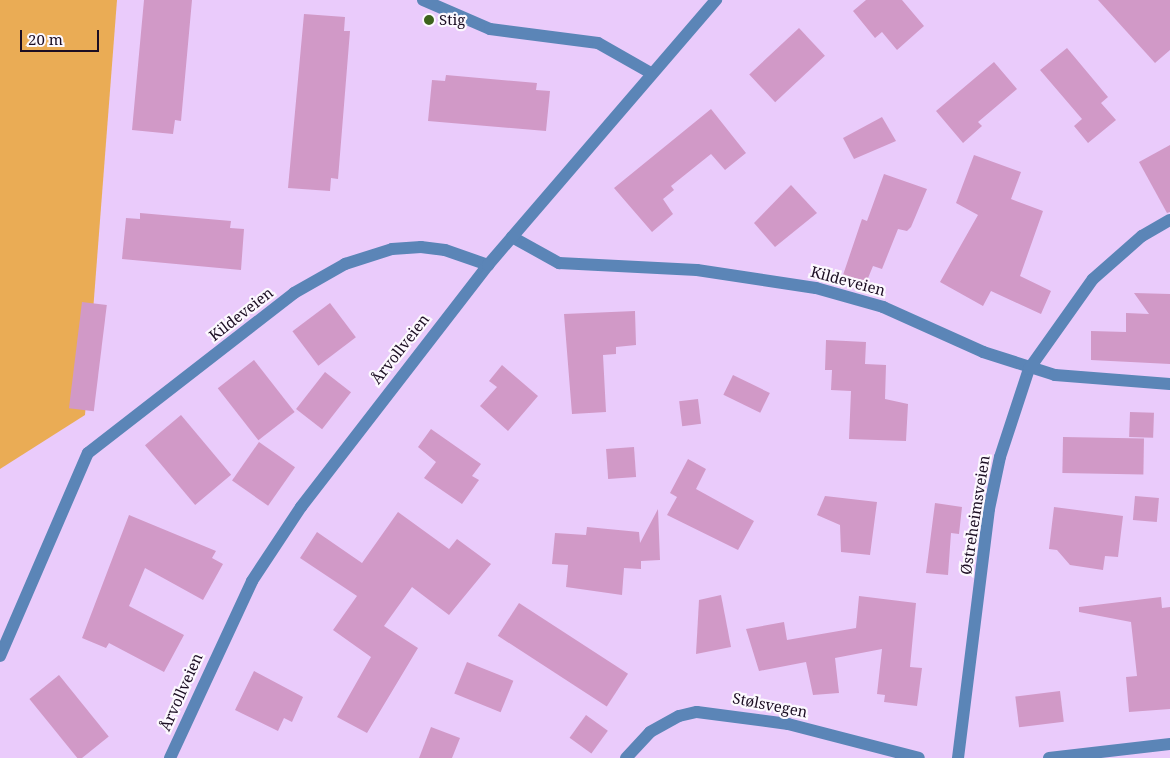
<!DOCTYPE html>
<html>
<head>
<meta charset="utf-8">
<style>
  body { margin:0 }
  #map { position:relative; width:1170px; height:758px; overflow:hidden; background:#eacbfb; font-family:"Noto Serif",serif }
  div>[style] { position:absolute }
  .green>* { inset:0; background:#eaac55 }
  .building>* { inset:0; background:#d199c7; transform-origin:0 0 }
  .minor>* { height:12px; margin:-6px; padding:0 6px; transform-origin:6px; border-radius:6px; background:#5b85b7 }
  .dots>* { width:14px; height:14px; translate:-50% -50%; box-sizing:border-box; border:2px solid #fcf8fe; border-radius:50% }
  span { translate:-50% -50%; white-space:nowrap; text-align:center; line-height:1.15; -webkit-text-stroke:4.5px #fcf8fe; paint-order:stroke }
  .poi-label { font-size:15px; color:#1c0e23 }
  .left { translate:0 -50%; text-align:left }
  .street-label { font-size:15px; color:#1c0e23 }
  .scale { position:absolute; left:20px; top:30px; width:79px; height:22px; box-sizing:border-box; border:2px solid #1c0e23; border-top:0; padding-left:6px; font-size:15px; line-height:18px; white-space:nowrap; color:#1c0e23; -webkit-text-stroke:4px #fcf8fe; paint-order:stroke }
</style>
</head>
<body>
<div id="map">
  <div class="green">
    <div style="clip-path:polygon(0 0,117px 0,85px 415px,0 469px)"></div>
  </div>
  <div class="building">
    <div style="clip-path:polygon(144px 0,192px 0,181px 121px,175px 120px,173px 134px,132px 130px)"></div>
    <div style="clip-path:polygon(866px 0,902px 0,924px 26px,897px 50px,882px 32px,875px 38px,853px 11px)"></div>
    <div style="clip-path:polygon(1098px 0,1170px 0,1170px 50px,1155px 63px)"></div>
    <div style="clip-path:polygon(304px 14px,345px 17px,344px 31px,350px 31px,338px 179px,331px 178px,330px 191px,288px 188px)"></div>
    <div style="left:799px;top:28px;width:38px;height:68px;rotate:47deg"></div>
    <div style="clip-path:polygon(1067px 48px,1108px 97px,1101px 103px,1116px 120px,1088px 143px,1074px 126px,1082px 119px,1040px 70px)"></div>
    <div style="clip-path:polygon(994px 62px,1017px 89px,978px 122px,982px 126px,963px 143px,936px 111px)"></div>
    <div style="clip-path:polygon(446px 75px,537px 83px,536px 90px,550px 91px,546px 131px,428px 121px,432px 80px,445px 81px)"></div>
    <div style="clip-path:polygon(711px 109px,746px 153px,725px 170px,711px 154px,671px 186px,674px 190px,663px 199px,673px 214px,652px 232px,614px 188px)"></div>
    <div style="clip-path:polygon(882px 117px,896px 141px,854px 159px,843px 138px)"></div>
    <div style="clip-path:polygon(1170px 145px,1170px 212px,1167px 213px,1139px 162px)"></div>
    <div style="clip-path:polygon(974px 155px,1021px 172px,1011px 199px,1043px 211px,1020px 276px,1051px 291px,1041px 314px,991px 291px,983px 306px,940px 282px,978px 215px,956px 203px)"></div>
    <div style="clip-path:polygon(884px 174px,927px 189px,911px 227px,907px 231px,898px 229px,882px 269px,873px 266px,866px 283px,843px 275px,862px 219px,867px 221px)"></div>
    <div style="clip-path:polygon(791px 185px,817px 213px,775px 247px,754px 223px)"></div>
    <div style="clip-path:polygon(140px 213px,231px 221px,230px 228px,244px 229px,241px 270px,122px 259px,126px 218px,140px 219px)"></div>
    <div style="clip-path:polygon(1134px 293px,1170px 294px,1170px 364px,1091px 360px,1091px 331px,1126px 332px,1126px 313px,1149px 314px)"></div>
    <div style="left:82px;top:302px;width:25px;height:107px;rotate:7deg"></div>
    <div style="left:330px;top:303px;width:43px;height:47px;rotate:53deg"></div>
    <div style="clip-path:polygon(635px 311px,636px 345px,616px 347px,616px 354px,603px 355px,606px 412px,572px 414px,564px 314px)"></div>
    <div style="clip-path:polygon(826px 340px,866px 342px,865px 364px,886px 365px,885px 399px,908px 404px,906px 441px,849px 439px,851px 391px,831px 390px,832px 370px,825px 370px)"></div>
    <div style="left:254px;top:360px;width:66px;height:46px;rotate:52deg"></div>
    <div style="clip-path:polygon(502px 365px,538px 396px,508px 431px,480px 406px,497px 387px,489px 381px)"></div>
    <div style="left:325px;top:372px;width:33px;height:47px;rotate:38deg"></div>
    <div style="left:733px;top:375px;width:41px;height:22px;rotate:26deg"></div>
    <div style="left:698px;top:399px;width:25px;height:19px;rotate:83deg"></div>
    <div style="left:1130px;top:412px;width:24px;height:25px;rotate:2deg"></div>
    <div style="left:181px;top:415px;width:78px;height:47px;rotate:50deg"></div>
    <div style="clip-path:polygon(431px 429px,481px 464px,472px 476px,479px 480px,462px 504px,424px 478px,436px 462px,418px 447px)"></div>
    <div style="left:1063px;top:437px;width:81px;height:36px;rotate:1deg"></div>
    <div style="left:259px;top:442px;width:44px;height:47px;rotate:35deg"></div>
    <div style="left:634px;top:447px;width:30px;height:28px;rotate:86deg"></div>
    <div style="clip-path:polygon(688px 459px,706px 469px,696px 489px,754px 521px,738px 550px,667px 515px,677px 497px,670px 493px)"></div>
    <div style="clip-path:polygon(825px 496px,877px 502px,870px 555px,841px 552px,840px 525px,817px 515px)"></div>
    <div style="left:1135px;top:496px;width:24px;height:24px;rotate:5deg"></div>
    <div style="clip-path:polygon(935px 503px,962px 507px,959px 534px,951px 533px,948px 575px,926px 573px)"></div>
    <div style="clip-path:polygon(1054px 507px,1123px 516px,1118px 557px,1105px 556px,1103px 570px,1070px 565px,1057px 550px,1049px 549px)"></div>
    <div style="clip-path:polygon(658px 509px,660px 560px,641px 561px,641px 569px,624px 568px,622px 595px,566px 587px,568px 565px,552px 564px,555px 533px,586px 535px,587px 527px,639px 532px,640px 543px)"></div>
    <div style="clip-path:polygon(398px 512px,449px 549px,457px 539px,491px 564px,449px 615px,412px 587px,384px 626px,418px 648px,367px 733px,337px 717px,371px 657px,333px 630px,357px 596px,300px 558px,317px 532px,362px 563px)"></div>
    <div style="clip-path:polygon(129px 515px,216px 551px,212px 558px,223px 564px,203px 600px,145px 568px,129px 606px,184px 635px,164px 672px,109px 643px,106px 648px,82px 638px)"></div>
    <div style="clip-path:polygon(721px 595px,731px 647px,696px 654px,699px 600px)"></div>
    <div style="clip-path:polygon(859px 596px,916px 603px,910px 667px,922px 668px,917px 706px,884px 702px,885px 695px,877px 694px,882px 649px,835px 658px,839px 693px,813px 695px,806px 662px,759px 671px,746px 629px,784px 622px,787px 640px,856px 628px)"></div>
    <div style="clip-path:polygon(1161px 597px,1162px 608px,1170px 607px,1170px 709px,1129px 712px,1126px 677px,1137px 676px,1131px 622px,1079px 612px,1079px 607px)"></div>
    <div style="left:519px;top:603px;width:130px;height:39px;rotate:33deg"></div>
    <div style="left:467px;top:662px;width:50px;height:34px;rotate:22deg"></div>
    <div style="clip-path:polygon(254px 671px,303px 697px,292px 722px,284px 718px,278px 731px,235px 710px)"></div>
    <div style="left:59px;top:675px;width:79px;height:38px;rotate:51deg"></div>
    <div style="left:1060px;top:691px;width:31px;height:45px;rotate:83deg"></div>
    <div style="left:586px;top:715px;width:27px;height:28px;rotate:36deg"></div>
    <div style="clip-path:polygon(431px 727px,460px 738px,452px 758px,419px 758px)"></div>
  </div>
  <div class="minor">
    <div style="left:423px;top:0;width:73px;rotate:23.4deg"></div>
    <div style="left:490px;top:29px;width:109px;rotate:7.4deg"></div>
    <div style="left:598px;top:43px;width:59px;rotate:29.6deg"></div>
    <div style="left:512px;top:237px;width:54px;rotate:29deg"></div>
    <div style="left:559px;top:263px;width:138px;rotate:2.9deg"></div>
    <div style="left:697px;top:270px;width:120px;rotate:8.6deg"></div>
    <div style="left:816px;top:288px;width:70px;rotate:15.8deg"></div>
    <div style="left:883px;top:307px;width:110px;rotate:24.2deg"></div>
    <div style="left:983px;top:352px;width:76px;rotate:17.7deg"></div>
    <div style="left:1055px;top:375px;width:115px;rotate:4.5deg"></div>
    <div style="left:0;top:656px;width:221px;rotate:-66.6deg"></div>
    <div style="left:88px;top:453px;width:261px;rotate:-37.8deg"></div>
    <div style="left:294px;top:293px;width:59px;rotate:-29.6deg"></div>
    <div style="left:345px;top:264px;width:49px;rotate:-17.7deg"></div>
    <div style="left:392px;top:249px;width:29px;rotate:-4deg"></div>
    <div style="left:421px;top:247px;width:24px;rotate:7deg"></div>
    <div style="left:445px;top:250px;width:46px;rotate:19.2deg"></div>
    <div style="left:170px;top:758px;width:195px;rotate:-65.1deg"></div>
    <div style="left:252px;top:581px;width:89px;rotate:-56.5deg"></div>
    <div style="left:301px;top:507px;width:306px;rotate:-52.3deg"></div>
    <div style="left:488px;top:265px;width:350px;rotate:-49.3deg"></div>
    <div style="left:626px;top:758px;width:35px;rotate:-47deg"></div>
    <div style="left:650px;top:732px;width:33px;rotate:-29deg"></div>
    <div style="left:679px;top:716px;width:18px;rotate:-13deg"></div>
    <div style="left:697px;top:712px;width:92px;rotate:7.5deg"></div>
    <div style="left:788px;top:724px;width:135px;rotate:14.5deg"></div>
    <div style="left:958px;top:758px;width:251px;rotate:-82.9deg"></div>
    <div style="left:989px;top:509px;width:53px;rotate:-78.1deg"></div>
    <div style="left:1000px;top:457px;width:93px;rotate:-71.8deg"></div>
    <div style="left:1029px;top:369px;width:110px;rotate:-54.6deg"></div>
    <div style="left:1093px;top:279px;width:65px;rotate:-41.3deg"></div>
    <div style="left:1142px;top:236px;width:32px;rotate:-30deg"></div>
    <div style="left:1049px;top:758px;width:122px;rotate:-6.6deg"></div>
  </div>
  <div class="dots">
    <div style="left:429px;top:20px;background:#3d631c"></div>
  </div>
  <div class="poi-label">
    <span class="left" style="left:439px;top:20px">Stig</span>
  </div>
  <div class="street-label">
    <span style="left:848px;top:281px;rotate:15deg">Kildeveien</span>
    <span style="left:241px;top:314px;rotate:-38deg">Kildeveien</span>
    <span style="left:400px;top:349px;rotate:-52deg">Årvollveien</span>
    <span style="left:975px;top:515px;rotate:-81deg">Østreheimsveien</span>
    <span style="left:181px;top:692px;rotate:-66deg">Årvollveien</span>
    <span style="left:770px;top:705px;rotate:11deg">Stølsvegen</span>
  </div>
  <div class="scale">20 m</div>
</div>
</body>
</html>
